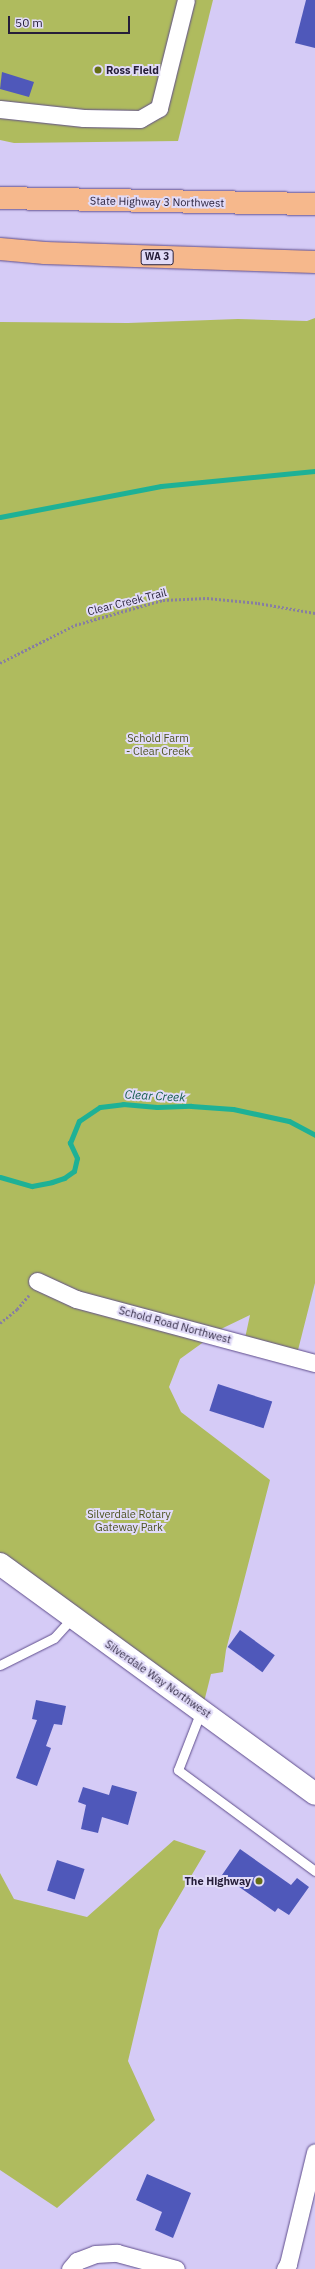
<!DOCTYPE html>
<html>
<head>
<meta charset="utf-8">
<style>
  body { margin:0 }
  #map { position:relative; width:315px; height:2269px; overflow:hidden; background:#d5cbf6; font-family:"IBM Plex Sans",sans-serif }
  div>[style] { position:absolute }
  .green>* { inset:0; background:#afbb5e }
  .stream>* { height:5px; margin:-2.5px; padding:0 2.5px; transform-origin:2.5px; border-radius:2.5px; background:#1eb196 }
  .building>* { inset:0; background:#4f58ba; transform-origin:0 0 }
  .path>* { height:2.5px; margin-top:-1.25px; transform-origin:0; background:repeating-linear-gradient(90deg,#877ea2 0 2px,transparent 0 4px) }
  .roads { filter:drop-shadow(0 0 1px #5f4d8c) drop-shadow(0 0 1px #5f4d8c) }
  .lane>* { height:9px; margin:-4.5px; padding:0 4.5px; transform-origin:4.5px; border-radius:4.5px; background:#fff }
  .street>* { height:17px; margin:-8.5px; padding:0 8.5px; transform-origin:8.5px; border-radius:8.5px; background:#fff }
  .secondary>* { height:22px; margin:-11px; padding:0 11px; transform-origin:11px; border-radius:11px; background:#fff }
  .highway>* { height:22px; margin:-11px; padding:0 11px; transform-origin:11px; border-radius:11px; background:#f6b88c }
  .dots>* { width:11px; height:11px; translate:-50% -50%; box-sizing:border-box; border:2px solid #e1dbf8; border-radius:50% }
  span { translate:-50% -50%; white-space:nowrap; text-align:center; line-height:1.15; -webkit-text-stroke:4px #e1dbf8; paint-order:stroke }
  .shield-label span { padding:1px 3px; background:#e1dbf8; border:1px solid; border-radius:3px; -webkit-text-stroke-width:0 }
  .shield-label { font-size:10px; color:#261e39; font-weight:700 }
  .poi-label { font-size:11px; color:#261e39; font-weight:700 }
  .left { translate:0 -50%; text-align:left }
  .right { translate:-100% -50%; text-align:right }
  .street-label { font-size:11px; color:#261e39 }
  .park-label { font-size:11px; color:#4d5321 }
  .water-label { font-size:12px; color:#135c4d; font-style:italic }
  .scale { position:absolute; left:8px; top:16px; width:122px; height:18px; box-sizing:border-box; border:2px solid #261e39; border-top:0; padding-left:5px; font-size:12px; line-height:14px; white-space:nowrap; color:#261e39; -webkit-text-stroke:3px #e1dbf8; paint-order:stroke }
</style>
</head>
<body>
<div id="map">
  <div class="green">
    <div style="clip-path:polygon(0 0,213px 0,178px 141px,14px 143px,0 140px)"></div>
    <div style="clip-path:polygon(315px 318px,315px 1283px,296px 1358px,244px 1343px,250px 1315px,223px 1328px,180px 1359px,169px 1387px,181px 1412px,270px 1480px,226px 1650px,223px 1672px,211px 1674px,202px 1710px,0 1564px,0 322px,128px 323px,238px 319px,307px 321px)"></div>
    <div style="clip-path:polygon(174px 1840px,206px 1851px,159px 1930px,128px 2061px,155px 2120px,57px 2208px,0 2170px,0 1873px,14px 1899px,87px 1917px)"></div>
  </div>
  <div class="stream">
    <div style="left:0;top:517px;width:164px;rotate:-10.9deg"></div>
    <div style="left:161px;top:486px;width:155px;rotate:-5.6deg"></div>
    <div style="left:0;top:1177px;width:33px;rotate:16deg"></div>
    <div style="left:32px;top:1186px;width:20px;rotate:-11deg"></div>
    <div style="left:52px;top:1182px;width:13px;rotate:-18deg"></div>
    <div style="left:64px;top:1178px;width:12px;rotate:-35deg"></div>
    <div style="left:74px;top:1171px;width:13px;rotate:-77deg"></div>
    <div style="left:77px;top:1158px;width:17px;rotate:-115deg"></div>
    <div style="left:70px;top:1143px;width:24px;rotate:-68deg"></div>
    <div style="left:79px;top:1121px;width:25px;rotate:-34deg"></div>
    <div style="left:100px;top:1107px;width:23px;rotate:-7deg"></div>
    <div style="left:123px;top:1104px;width:34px;rotate:5deg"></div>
    <div style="left:157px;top:1107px;width:34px;rotate:-2deg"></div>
    <div style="left:191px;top:1106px;width:42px;rotate:4.1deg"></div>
    <div style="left:233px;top:1109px;width:57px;rotate:12.1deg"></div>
    <div style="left:289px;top:1121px;width:30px;rotate:28deg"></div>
  </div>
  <div class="building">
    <div style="clip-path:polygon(306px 0,315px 0,315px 48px,295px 43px)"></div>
    <div style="clip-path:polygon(2px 72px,34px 82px,29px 97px,0 89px)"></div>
    <div style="left:218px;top:1384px;width:57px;height:28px;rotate:18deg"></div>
    <div style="left:240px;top:1630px;width:43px;height:21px;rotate:36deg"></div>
    <div style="clip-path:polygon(36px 1700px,66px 1706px,62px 1725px,54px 1724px,46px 1746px,51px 1748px,37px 1786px,16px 1778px,37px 1720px,32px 1719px)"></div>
    <div style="clip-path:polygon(112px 1785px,137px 1792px,128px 1825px,102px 1817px,98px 1833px,81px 1829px,86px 1805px,78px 1802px,83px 1787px,109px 1795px)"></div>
    <div style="clip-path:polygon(240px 1849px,291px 1885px,297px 1878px,309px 1887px,289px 1915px,278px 1908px,275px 1912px,222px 1875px)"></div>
    <div style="left:57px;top:1860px;width:29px;height:32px;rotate:18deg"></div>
    <div style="clip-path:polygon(147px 2174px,191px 2193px,173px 2238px,155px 2230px,162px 2212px,136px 2200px)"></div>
  </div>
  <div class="path">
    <div style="left:0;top:663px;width:84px;rotate:-26.9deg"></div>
    <div style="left:75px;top:625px;width:91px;rotate:-15.9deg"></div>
    <div style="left:163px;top:600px;width:44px;rotate:-2.6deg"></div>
    <div style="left:207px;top:598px;width:51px;rotate:5.6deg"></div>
    <div style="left:258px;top:603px;width:58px;rotate:10deg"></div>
    <div style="left:0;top:1323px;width:22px;rotate:-39deg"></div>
    <div style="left:17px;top:1309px;width:18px;rotate:-49deg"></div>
  </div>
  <div class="roads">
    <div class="lane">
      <div style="left:0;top:1665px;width:60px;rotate:-26.6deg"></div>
      <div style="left:54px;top:1638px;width:27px;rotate:-48deg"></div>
      <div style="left:201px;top:1711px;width:63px;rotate:111.3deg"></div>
      <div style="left:178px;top:1770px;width:170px;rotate:36.4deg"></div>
    </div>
    <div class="street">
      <div style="left:0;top:109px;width:84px;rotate:6.1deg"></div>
      <div style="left:84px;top:118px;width:56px;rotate:1deg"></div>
      <div style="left:140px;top:119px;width:22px;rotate:-30deg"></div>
      <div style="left:159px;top:108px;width:111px;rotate:-76deg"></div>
      <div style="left:37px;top:1281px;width:43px;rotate:24.8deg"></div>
      <div style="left:76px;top:1299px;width:247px;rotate:15deg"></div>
      <div style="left:70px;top:2269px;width:11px;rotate:-49deg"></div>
      <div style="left:77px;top:2261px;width:19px;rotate:-21deg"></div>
      <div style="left:95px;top:2254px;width:22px;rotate:-3deg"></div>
      <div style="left:117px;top:2253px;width:61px;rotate:15.2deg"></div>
      <div style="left:285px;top:2269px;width:6px;rotate:-59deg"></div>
      <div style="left:288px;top:2264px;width:115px;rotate:-76.4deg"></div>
    </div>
    <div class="secondary">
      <div style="left:0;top:1564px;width:390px;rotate:36.1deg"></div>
    </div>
    <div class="highway">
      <div style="left:0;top:198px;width:315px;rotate:1.1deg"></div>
      <div style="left:0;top:249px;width:45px;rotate:5.1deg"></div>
      <div style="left:45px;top:253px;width:270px;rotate:1.9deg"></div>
    </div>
  </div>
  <div class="dots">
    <div style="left:98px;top:70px;background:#666f17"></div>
    <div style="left:259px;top:1881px;background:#666f17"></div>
  </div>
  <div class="shield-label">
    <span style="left:157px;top:257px">WA 3</span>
  </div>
  <div class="poi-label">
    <span class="left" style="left:106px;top:70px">Ross Field</span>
    <span class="right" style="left:251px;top:1881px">The Highway</span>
  </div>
  <div class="street-label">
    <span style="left:157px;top:202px;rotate:1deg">State Highway 3 Northwest</span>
    <span style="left:127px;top:602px;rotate:-14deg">Clear Creek Trail</span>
    <span style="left:175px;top:1325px;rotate:15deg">Schold Road Northwest</span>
    <span style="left:158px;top:1679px;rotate:35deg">Silverdale Way Northwest</span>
  </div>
  <div class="park-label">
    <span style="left:158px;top:745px">Schold Farm<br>- Clear Creek</span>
    <span style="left:129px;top:1521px">Silverdale Rotary<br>Gateway Park</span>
  </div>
  <div class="water-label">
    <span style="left:155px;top:1096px;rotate:3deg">Clear Creek</span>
  </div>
  <div class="scale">50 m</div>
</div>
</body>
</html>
